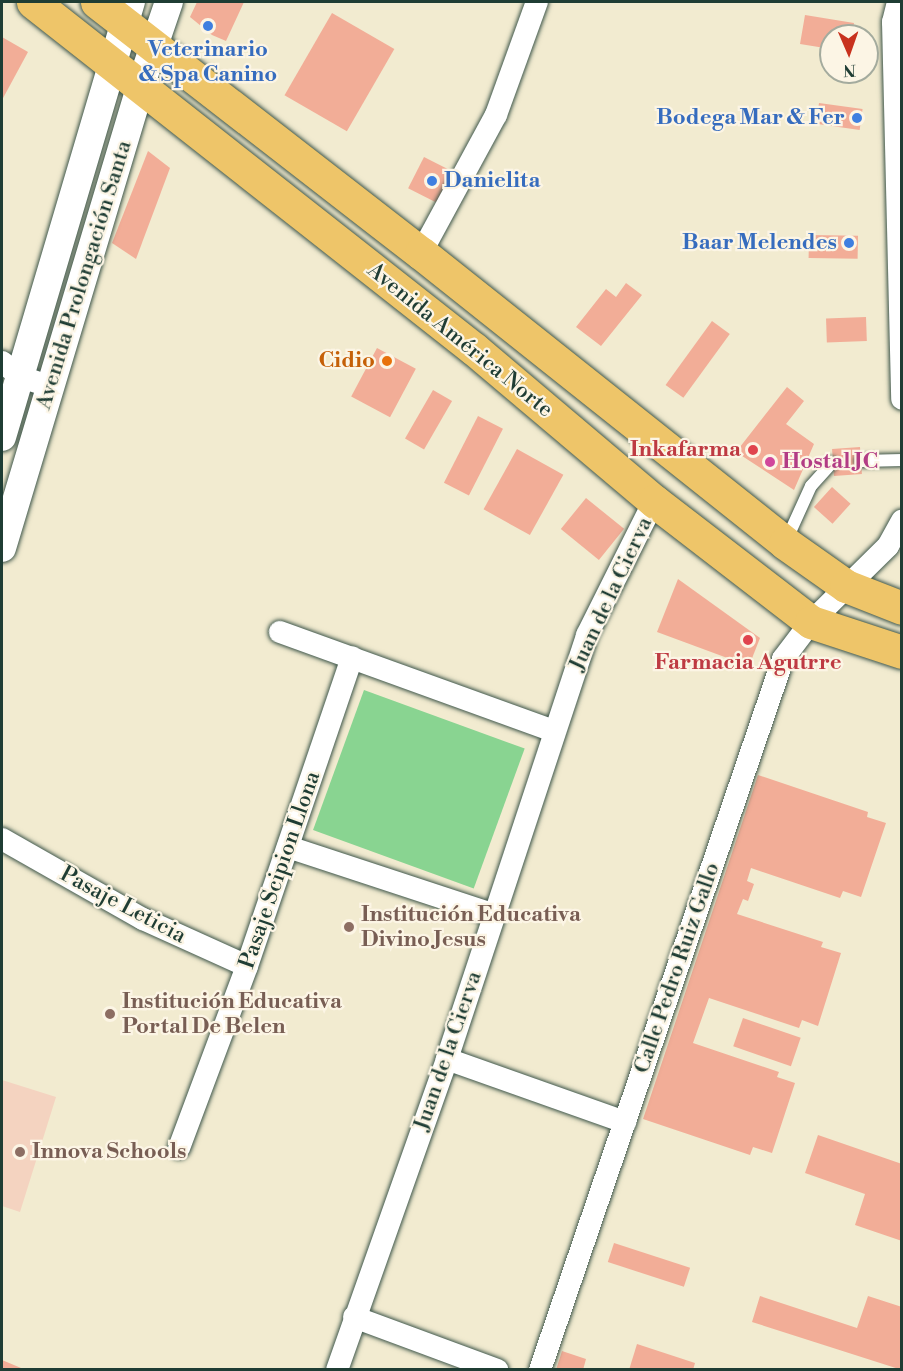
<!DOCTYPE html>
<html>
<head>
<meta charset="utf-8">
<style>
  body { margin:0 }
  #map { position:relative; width:903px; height:1371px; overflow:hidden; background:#f2ebd0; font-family:"Libre Bodoni",serif }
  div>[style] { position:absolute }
  .built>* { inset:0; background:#f4d3c0 }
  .green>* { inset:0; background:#89d491; transform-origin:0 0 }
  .building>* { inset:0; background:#f2ad97; transform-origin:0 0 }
  .roads { filter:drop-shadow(0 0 2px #3f574b) drop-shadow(0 0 2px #3f574b) }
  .service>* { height:12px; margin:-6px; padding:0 6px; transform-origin:6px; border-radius:6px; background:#fff }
  .minor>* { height:22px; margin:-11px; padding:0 11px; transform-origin:11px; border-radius:11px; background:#fff }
  .tertiary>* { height:28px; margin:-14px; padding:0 14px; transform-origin:14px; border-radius:14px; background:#fff }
  .primary>* { height:33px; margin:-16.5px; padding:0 16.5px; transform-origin:16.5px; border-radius:16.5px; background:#eec569 }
  .dots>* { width:16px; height:16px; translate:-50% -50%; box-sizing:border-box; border:3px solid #fcf5e5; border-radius:50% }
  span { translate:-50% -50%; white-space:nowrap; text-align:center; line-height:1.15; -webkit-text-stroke:4.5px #fcf5e5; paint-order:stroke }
  .shop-label { font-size:22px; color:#366cbe; font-weight:700 }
  .right { translate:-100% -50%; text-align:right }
  .left { translate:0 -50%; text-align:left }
  .street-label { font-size:22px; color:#1f3d34 }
  .food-label { font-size:22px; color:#c56008; font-weight:700 }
  .health-label { font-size:22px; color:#be3a42; font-weight:700 }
  .hotel-label { font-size:22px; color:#b23c85; font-weight:700 }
  .education-label { font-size:22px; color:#785e54; font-weight:700 }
  .frame { position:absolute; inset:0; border:3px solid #1f3d34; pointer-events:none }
  .north { position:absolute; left:819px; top:24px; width:60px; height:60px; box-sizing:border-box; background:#fcf5e5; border:2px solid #a4ab9e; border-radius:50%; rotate:178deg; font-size:16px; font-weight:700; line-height:24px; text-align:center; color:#1f3d34 }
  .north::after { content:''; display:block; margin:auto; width:21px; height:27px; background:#c8321e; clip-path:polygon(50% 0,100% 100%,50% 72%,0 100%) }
</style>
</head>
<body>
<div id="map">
  <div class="built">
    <div style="clip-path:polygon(2px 1080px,56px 1097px,20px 1212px,2px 1206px)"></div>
  </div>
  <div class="green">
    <div style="left:364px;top:690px;width:171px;height:149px;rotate:20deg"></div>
  </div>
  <div class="building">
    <div style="clip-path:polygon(197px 2px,244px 2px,226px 41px,212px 35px,190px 17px)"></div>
    <div style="left:332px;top:13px;width:72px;height:95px;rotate:30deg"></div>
    <div style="clip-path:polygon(805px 15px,854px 23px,852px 36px,831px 36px,831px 49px,800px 44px)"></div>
    <div style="clip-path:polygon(2px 37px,28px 52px,2px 100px)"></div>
    <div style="left:819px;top:103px;width:44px;height:21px;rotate:8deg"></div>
    <div style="clip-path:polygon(148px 151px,170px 168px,136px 259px,112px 243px)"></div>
    <div style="left:424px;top:157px;width:36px;height:35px;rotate:27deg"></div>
    <div style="left:809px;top:235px;width:49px;height:23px;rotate:1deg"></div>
    <div style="clip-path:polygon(626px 283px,642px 295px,601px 346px,576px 327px,606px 289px,616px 297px)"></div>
    <div style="left:866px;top:317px;width:24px;height:40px;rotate:88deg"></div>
    <div style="left:712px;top:321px;width:22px;height:79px;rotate:36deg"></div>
    <div style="left:377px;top:348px;width:44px;height:55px;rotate:28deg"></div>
    <div style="clip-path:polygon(787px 387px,804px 401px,786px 424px,814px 444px,794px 490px,736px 452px)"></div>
    <div style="left:433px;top:390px;width:22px;height:56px;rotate:30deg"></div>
    <div style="left:478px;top:416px;width:28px;height:75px;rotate:27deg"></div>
    <div style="left:860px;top:447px;width:27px;height:28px;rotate:86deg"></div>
    <div style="left:517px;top:449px;width:53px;height:69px;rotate:29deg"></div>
    <div style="left:832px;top:487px;width:25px;height:27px;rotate:42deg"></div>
    <div style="left:586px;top:498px;width:49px;height:40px;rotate:39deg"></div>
    <div style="clip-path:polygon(678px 579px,760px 638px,749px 666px,657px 632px)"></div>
    <div style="clip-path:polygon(758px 775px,868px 812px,867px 817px,886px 823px,861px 897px,843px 891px,840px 898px,751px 868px,747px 881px,754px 884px,748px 901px,743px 899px,737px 914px,823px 942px,821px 947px,841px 953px,818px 1026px,802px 1020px,799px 1028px,709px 998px,693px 1043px,779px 1072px,777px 1077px,795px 1083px,772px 1153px,753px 1147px,750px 1155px,643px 1119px)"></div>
    <div style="left:743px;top:1018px;width:61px;height:30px;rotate:19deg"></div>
    <div style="clip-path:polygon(818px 1135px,902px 1164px,902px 1241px,855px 1225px,865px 1194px,805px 1173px)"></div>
    <div style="left:614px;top:1243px;width:80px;height:20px;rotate:18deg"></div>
    <div style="clip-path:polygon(760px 1296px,857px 1328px,868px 1296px,902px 1307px,902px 1370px,752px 1322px)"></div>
    <div style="clip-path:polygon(637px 1344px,695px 1363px,693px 1370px,629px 1370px)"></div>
    <div style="clip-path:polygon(562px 1351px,586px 1359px,583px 1370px,556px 1370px)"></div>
    <div style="clip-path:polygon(2px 1360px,21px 1368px,20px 1370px,2px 1370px)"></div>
  </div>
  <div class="roads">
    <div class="service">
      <div style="left:861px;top:461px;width:41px;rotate:-1.4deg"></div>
      <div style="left:786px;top:541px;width:60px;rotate:-65.6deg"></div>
      <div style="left:811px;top:486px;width:31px;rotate:-48deg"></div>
    </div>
    <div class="minor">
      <div style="left:898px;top:2px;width:21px;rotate:104deg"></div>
      <div style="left:893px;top:22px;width:377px;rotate:88.6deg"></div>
      <div style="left:421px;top:253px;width:157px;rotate:-61.5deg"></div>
      <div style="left:496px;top:115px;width:120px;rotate:-70.1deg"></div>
      <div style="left:2px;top:362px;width:24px;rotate:38deg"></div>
      <div style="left:21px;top:377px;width:32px;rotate:18deg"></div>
      <div style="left:280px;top:632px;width:290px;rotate:19.9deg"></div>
      <div style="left:2px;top:839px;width:162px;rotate:29.6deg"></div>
      <div style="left:143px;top:919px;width:114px;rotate:24.3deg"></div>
      <div style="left:288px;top:847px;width:218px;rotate:18.2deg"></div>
      <div style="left:447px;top:1059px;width:189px;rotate:19.5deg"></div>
      <div style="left:179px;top:1148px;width:194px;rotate:-69.5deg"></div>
      <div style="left:247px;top:966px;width:326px;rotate:-71.2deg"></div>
      <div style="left:354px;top:1317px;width:153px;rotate:20.3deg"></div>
      <div style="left:337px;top:1370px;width:330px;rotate:-70.5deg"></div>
      <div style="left:447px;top:1059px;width:447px;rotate:-71.7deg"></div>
      <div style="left:587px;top:635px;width:150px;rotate:-63.4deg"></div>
      <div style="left:540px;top:1370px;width:751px;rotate:-71.13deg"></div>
      <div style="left:783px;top:659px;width:46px;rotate:-52.9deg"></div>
      <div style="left:811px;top:622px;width:108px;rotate:-44.6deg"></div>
      <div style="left:888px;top:546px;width:29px;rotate:-61deg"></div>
    </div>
    <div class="tertiary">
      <div style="left:2px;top:437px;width:454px;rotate:-73.5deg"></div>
      <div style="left:2px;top:548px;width:481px;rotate:-73.3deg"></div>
      <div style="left:140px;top:87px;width:90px;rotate:-71.2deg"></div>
    </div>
    <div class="primary">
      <div style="left:33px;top:2px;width:561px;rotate:38.2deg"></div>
      <div style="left:474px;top:349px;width:236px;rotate:40.2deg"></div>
      <div style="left:654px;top:501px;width:198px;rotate:37.6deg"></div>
      <div style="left:811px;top:622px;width:96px;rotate:18.2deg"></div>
      <div style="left:97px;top:2px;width:410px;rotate:37.8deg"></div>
      <div style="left:421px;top:253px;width:465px;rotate:38.5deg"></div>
      <div style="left:785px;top:543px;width:75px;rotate:35.2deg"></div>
      <div style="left:846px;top:586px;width:60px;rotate:21.4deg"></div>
    </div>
  </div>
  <div class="dots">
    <div style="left:208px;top:26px;background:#3f7fe0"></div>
    <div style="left:857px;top:118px;background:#3f7fe0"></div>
    <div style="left:432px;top:181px;background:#3f7fe0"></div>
    <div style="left:849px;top:243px;background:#3f7fe0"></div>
    <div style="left:387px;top:361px;background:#e8710a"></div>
    <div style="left:753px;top:450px;background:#e0444e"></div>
    <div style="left:770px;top:462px;background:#d1479c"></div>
    <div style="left:748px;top:640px;background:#e0444e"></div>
    <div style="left:349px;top:927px;background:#8d6e63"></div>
    <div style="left:110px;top:1014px;background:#8d6e63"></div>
    <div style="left:20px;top:1152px;background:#8d6e63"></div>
  </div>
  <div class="shop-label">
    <span style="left:208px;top:62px">Veterinario<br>&amp; Spa Canino</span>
    <span class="right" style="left:845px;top:118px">Bodega Mar &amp; Fer</span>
    <span class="left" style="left:444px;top:181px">Danielita</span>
    <span class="right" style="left:837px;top:243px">Baar Melendes</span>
  </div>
  <div class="street-label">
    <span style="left:84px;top:275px;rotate:-73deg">Avenida Prolongación Santa</span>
    <span style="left:460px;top:340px;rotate:39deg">Avenida América Norte</span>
    <span style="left:611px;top:594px;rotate:-65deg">Juan de la Cierva</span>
    <span style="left:280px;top:870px;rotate:-71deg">Pasaje Scipion Llona</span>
    <span style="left:123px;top:905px;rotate:28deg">Pasaje Leticia</span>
    <span style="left:677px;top:968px;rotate:-71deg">Calle Pedro Ruiz Gallo</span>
    <span style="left:448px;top:1051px;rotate:-71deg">Juan de la Cierva</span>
  </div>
  <div class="food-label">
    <span class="right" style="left:375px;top:361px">Cidio</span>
  </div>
  <div class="health-label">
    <span class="right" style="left:741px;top:450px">Inkafarma</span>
    <span style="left:748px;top:663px">Farmacia Agutrre</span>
  </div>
  <div class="hotel-label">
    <span class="left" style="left:782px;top:462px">Hostal JC</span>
  </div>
  <div class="education-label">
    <span class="left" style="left:361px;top:927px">Institución Educativa<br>Divino Jesus</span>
    <span class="left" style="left:122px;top:1014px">Institución Educativa<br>Portal De Belen</span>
    <span class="left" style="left:32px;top:1152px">Innova Schools</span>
  </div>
  <div class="frame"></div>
  <div class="north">N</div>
</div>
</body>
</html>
